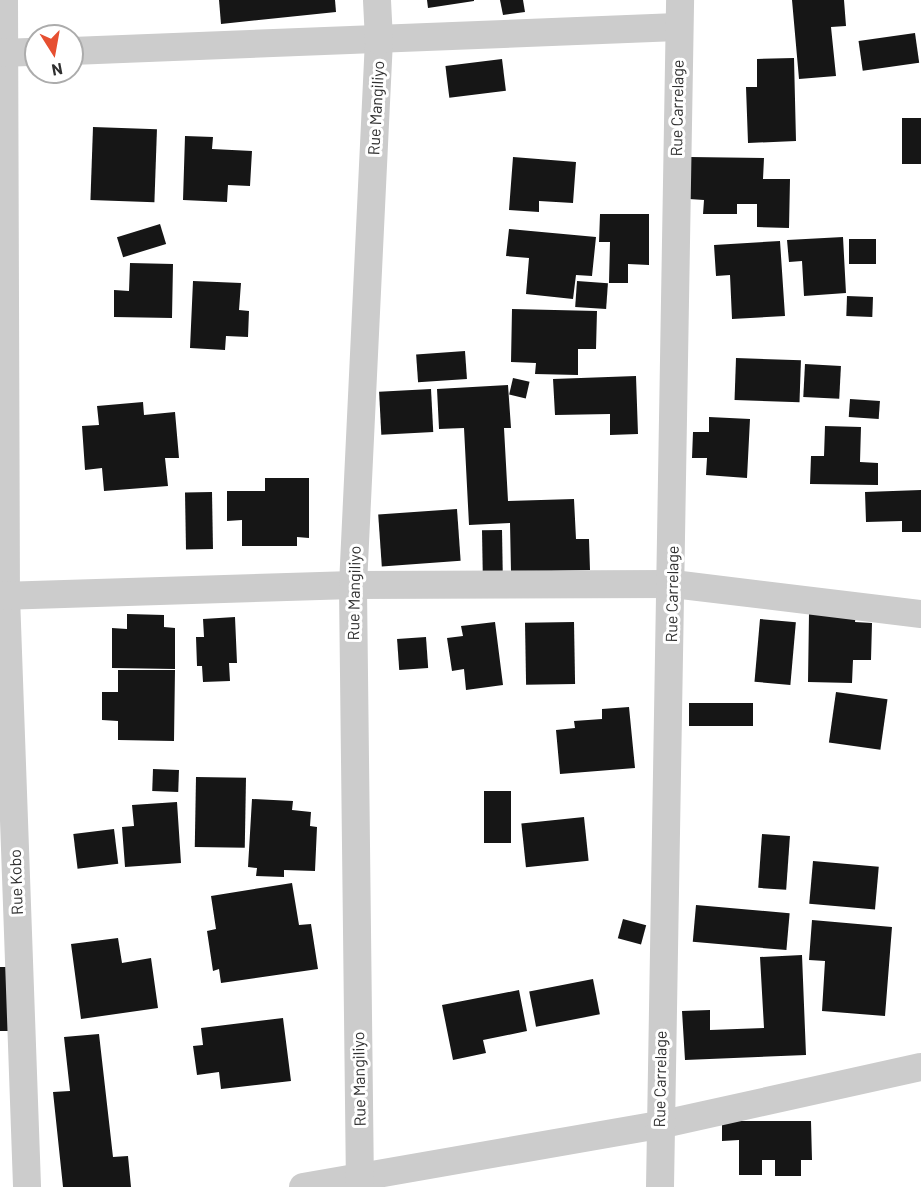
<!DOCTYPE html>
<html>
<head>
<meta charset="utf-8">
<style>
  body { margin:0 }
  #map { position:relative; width:921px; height:1187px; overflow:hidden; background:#fff; font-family:Barlow,sans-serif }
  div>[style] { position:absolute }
  .building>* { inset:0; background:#161616; transform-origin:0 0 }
  .minor>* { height:28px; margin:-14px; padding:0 14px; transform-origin:14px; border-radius:14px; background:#ccc }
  span { translate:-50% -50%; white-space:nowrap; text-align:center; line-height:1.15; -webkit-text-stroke:6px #fff; paint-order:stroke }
  .street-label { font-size:16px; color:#2f2f2f }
  .north { position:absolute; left:24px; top:24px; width:60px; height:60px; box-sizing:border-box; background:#fff; border:2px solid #acacac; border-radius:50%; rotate:169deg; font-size:16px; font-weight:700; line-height:24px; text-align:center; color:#2f2f2f }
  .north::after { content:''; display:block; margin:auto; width:21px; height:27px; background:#e64f31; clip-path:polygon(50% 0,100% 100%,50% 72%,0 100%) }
</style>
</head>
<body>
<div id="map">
  <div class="building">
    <div style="clip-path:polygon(219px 0,335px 0,336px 12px,221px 24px)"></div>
    <div style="clip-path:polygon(427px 0,474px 0,474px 1px,428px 8px)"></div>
    <div style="clip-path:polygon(500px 0,523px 0,525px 12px,503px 15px)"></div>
    <div style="clip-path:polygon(792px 0,844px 0,846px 26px,831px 27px,836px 76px,799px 79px)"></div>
    <div style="left:915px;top:33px;width:30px;height:57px;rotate:82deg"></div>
    <div style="clip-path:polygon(794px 58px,796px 141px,748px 143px,746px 87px,757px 87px,757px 59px)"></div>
    <div style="left:502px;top:59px;width:32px;height:57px;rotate:83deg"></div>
    <div style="left:921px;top:118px;width:46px;height:19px;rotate:90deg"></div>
    <div style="left:93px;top:127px;width:64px;height:73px;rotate:2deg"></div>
    <div style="clip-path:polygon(185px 136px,213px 137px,212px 149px,252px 151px,250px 186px,228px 185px,227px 202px,183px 200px)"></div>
    <div style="clip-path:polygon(513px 157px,576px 162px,573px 203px,539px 201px,539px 212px,509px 210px)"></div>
    <div style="clip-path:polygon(690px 157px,764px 158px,763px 179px,790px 179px,789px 228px,757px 227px,757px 204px,737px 204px,737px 214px,703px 214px,704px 200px,689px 199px)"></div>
    <div style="clip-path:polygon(600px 214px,649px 214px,649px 265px,628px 264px,628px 283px,609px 283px,610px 242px,599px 242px)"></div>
    <div style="left:160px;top:224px;width:21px;height:45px;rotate:73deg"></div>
    <div style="clip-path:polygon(509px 229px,596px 237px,592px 276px,576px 275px,573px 299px,526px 294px,529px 258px,506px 256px)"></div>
    <div style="clip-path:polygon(843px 237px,846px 293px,804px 296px,802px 261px,789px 262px,787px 240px)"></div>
    <div style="left:849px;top:239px;width:27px;height:25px"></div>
    <div style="clip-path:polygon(780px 241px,785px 316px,732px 319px,730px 275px,716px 276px,714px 245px)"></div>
    <div style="clip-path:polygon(130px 263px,173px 264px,172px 318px,114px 317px,114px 290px,129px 291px)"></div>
    <div style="clip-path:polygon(193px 281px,241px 283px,239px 310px,249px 311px,248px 337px,226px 336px,225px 350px,190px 348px)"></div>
    <div style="left:577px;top:281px;width:31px;height:26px;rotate:4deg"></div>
    <div style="left:847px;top:296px;width:26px;height:20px;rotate:2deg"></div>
    <div style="clip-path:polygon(512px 309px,597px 311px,596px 349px,578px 349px,578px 375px,535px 374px,536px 363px,511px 362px)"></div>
    <div style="left:465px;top:351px;width:28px;height:49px;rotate:86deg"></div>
    <div style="left:736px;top:358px;width:65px;height:42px;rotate:2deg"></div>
    <div style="left:805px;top:364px;width:36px;height:33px;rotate:3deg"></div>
    <div style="clip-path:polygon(636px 376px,638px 434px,610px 435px,610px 414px,555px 415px,553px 379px)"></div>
    <div style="left:513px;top:378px;width:17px;height:17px;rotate:13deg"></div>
    <div style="clip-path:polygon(508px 385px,511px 428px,504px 428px,508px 501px,574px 499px,576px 539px,589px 539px,590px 570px,511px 572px,510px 523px,469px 525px,464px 428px,439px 429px,437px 389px)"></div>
    <div style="left:431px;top:389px;width:43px;height:52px;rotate:87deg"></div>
    <div style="left:850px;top:399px;width:30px;height:18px;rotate:4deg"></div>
    <div style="clip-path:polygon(143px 402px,144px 415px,175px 412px,179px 458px,165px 458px,168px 486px,104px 491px,102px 468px,85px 470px,82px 426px,99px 425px,97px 406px)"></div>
    <div style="clip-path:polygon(709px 417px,750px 419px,747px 478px,706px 475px,707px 458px,692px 458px,693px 432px,709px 432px)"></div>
    <div style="clip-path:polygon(825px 426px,861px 427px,860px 462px,878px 463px,878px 485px,810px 484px,811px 456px,824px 456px)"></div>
    <div style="clip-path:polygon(265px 478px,309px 478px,309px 538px,297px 537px,297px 546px,242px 546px,242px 520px,227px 521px,227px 491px,265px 491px)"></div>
    <div style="clip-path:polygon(921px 490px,921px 532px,902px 532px,902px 521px,866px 522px,865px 492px)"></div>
    <div style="left:212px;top:492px;width:57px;height:27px;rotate:89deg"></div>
    <div style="left:457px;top:509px;width:52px;height:79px;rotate:86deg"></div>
    <div style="left:502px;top:530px;width:44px;height:20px;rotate:89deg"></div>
    <div style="clip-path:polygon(809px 613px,856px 614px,855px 622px,872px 623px,871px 660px,853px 660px,852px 683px,808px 682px)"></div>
    <div style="clip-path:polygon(127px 614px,164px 615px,164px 627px,175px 628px,175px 669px,112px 668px,112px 628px,127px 629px)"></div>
    <div style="clip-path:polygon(235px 617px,237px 663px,229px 663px,230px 681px,203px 682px,202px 666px,197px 666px,196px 637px,204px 637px,203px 619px)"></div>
    <div style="left:760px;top:619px;width:36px;height:63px;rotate:5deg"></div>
    <div style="clip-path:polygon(495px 622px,503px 685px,466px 690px,464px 669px,452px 671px,447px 638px,463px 636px,461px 626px)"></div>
    <div style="left:574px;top:622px;width:62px;height:49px;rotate:89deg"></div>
    <div style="left:426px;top:637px;width:31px;height:29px;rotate:86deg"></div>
    <div style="clip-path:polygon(118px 670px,175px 670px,174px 741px,118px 740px,118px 721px,102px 720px,102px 692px,118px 692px)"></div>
    <div style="left:836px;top:692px;width:52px;height:51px;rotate:8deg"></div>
    <div style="left:753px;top:703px;width:23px;height:64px;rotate:90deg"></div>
    <div style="clip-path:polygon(629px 707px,635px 768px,560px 774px,556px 730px,575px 728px,574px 721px,602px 719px,602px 709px)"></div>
    <div style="left:153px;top:769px;width:26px;height:22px;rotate:2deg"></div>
    <div style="left:196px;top:777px;width:50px;height:70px;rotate:1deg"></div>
    <div style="left:484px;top:791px;width:27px;height:52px"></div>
    <div style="clip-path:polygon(252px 799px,293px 801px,292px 810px,311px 812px,310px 826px,317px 827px,315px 871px,284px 870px,284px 877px,256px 876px,257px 868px,248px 867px)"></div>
    <div style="clip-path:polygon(177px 802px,181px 863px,125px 867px,122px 827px,134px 826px,132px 805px)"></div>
    <div style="left:584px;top:817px;width:44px;height:63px;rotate:84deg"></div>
    <div style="left:114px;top:829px;width:35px;height:41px;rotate:83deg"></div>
    <div style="left:762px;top:834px;width:28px;height:54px;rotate:4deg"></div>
    <div style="left:813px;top:861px;width:66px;height:43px;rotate:5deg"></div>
    <div style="clip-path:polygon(292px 883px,299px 925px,311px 924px,318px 969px,221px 983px,219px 969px,213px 971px,207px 931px,216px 929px,211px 896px)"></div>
    <div style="left:696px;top:905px;width:94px;height:37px;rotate:5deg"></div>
    <div style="left:623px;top:919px;width:24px;height:20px;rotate:15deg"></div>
    <div style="clip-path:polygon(812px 920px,892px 927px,885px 1016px,822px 1011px,825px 961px,809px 960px)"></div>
    <div style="clip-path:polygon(118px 938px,122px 963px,151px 958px,158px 1008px,81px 1019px,71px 944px)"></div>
    <div style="clip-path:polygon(802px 955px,806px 1055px,685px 1060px,682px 1011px,710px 1010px,710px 1030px,764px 1028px,760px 957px)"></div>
    <div style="left:0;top:967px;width:12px;height:64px"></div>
    <div style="left:593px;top:979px;width:36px;height:65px;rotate:79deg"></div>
    <div style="clip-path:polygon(519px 990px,527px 1031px,483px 1040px,486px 1053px,453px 1060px,442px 1005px)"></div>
    <div style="clip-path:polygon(283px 1018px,291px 1081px,221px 1089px,219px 1072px,197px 1075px,193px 1046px,203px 1045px,201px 1028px)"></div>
    <div style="clip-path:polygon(99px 1034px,113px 1157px,128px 1156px,131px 1187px,63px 1187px,53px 1092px,70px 1091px,64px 1037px)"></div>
    <div style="clip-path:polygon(722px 1121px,811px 1121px,812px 1160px,801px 1160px,801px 1176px,775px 1176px,775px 1160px,762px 1160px,762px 1175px,739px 1175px,739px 1140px,722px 1141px)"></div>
  </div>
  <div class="minor">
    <div style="left:4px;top:0;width:596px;rotate:89.81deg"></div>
    <div style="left:6px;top:596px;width:591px;rotate:87.96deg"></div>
    <div style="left:72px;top:51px;width:606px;rotate:-2.27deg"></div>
    <div style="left:0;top:53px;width:36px;rotate:-2deg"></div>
    <div style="left:0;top:596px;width:353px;rotate:-1.8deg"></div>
    <div style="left:353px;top:585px;width:320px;rotate:-0.2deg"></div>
    <div style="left:673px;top:584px;width:250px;rotate:6.9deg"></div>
    <div style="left:303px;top:1187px;width:361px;rotate:-9.9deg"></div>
    <div style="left:659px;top:1125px;width:268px;rotate:-12.5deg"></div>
    <div style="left:360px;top:1187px;width:602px;rotate:-90.67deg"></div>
    <div style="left:353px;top:585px;width:546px;rotate:-87.27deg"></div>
    <div style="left:379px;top:40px;width:40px;rotate:-92.9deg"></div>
    <div style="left:660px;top:1187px;width:1187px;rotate:-89.03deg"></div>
  </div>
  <div class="street-label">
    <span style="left:376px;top:108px;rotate:-87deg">Rue Mangiliyo</span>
    <span style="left:677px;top:108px;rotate:-89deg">Rue Carrelage</span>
    <span style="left:354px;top:593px;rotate:-89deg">Rue Mangiliyo</span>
    <span style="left:672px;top:594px;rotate:-89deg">Rue Carrelage</span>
    <span style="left:16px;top:882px;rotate:-92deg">Rue Kobo</span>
    <span style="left:359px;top:1079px;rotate:-91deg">Rue Mangiliyo</span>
    <span style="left:660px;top:1079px;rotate:-89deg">Rue Carrelage</span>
  </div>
  <div class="north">N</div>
</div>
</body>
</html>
